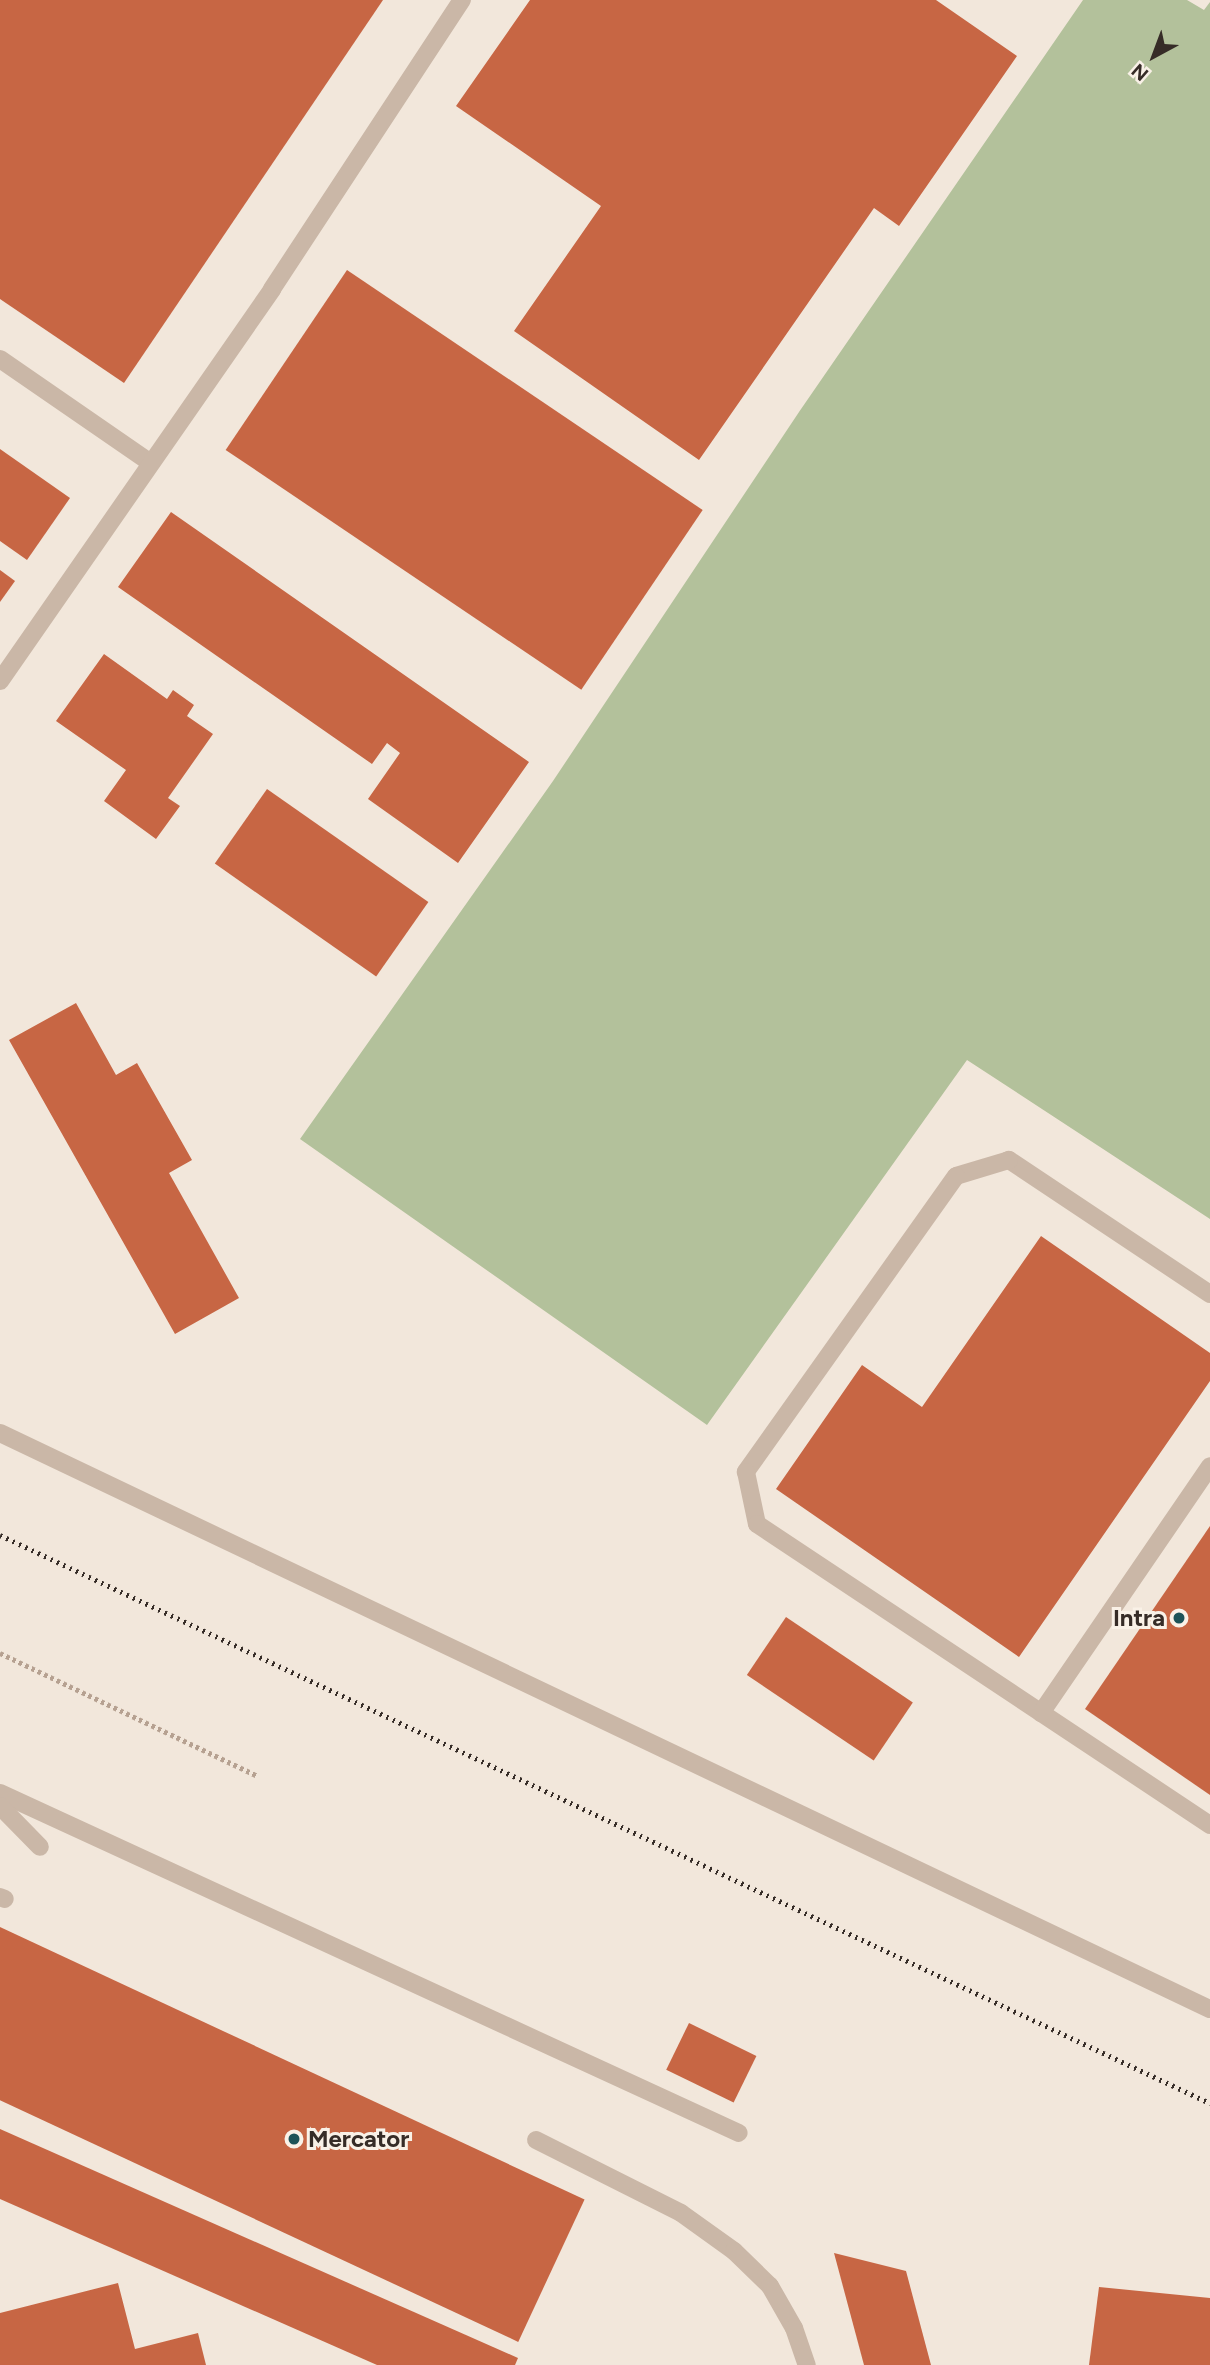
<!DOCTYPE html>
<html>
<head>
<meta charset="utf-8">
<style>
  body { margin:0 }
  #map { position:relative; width:1210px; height:2365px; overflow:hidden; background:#f2e7db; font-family:Figtree,sans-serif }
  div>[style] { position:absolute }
  .green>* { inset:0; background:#b3c19b }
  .building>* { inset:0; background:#c76644; transform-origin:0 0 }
  .path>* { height:4.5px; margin-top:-2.25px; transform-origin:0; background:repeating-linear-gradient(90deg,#b6a191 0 3.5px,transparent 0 7px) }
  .minor>* { height:18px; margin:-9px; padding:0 9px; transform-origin:9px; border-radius:9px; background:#cab7a7 }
  .rail>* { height:5px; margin-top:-2.5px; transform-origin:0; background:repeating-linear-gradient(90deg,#362c27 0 2px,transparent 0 7px) }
  .dots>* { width:19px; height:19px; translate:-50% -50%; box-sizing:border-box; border:4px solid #f9f1e7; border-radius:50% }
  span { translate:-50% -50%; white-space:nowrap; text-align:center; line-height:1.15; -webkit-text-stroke:6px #f9f1e7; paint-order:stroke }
  .poi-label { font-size:24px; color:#362c27; font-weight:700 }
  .right { translate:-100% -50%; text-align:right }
  .left { translate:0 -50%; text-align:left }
  .north { position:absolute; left:1119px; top:21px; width:70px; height:70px; -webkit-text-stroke:5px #f9f1e7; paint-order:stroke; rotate:221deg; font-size:19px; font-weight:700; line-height:28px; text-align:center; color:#362c27 }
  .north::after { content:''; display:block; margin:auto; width:24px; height:32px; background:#362c27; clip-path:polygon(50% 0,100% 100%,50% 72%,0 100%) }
</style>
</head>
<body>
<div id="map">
  <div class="green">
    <div style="clip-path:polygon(1083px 0,1187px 0,1204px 10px,1210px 2px,1210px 1219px,967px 1060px,707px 1425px,300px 1139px,553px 781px,799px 412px)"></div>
  </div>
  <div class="building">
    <div style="clip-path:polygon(0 0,383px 0,124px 383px,0 299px)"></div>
    <div style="clip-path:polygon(530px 0,936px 0,1017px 56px,899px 226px,874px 208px,699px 460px,514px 331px,601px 206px,456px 106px)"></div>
    <div style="left:347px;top:270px;width:429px;height:217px;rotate:34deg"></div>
    <div style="clip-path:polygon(0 449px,70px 498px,27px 560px,0 541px)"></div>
    <div style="clip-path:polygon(171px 512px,529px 762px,458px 863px,368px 799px,400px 753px,387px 743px,372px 764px,118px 587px)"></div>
    <div style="clip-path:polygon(0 570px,15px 581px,0 602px)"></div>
    <div style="clip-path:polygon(104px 654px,167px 699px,173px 690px,194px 705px,187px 716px,213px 734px,168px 798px,180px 806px,156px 839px,104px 801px,126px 770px,56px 721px)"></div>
    <div style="left:267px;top:789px;width:197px;height:91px;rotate:35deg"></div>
    <div style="clip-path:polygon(76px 1003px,116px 1075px,137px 1063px,192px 1160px,169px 1173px,239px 1298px,175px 1334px,9px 1040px)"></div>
    <div style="clip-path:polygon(1041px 1236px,1210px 1353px,1210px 1381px,1019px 1657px,776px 1489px,862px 1365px,922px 1407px)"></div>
    <div style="clip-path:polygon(1210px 1526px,1210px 1795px,1085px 1709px)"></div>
    <div style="left:786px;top:1617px;width:153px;height:70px;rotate:34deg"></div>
    <div style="left:0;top:1927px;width:645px;height:157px;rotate:25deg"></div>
    <div style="left:689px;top:2023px;width:75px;height:52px;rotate:26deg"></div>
    <div style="clip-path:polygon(0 2129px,518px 2358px,515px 2365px,377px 2365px,0 2199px)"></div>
    <div style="clip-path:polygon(834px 2253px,906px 2271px,931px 2365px,864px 2365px)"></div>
    <div style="clip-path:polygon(118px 2283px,135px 2349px,198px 2333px,206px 2365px,0 2365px,0 2313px)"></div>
    <div style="clip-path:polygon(1099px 2287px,1210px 2298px,1210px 2365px,1089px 2365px)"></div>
  </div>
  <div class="path">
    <div style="left:0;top:1653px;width:286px;rotate:25.5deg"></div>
  </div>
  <div class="minor">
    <div style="left:0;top:359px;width:183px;rotate:34.6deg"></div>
    <div style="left:0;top:681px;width:477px;rotate:-55.2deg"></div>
    <div style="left:272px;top:289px;width:346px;rotate:-56.7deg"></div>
    <div style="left:1210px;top:1294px;width:242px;rotate:-146.3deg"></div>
    <div style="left:1009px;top:1160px;width:55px;rotate:163.2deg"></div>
    <div style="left:956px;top:1176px;width:363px;rotate:125.4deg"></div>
    <div style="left:746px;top:1472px;width:53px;rotate:78.1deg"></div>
    <div style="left:757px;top:1524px;width:544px;rotate:33.6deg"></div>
    <div style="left:0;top:1433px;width:1340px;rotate:25.46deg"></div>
    <div style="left:1041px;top:1713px;width:299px;rotate:-55.6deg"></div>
    <div style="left:0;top:1793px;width:813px;rotate:24.71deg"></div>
    <div style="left:0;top:1806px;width:57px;rotate:45.7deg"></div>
    <div style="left:0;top:1897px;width:5px;rotate:22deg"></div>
    <div style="left:536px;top:2140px;width:162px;rotate:26.7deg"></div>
    <div style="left:681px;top:2213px;width:65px;rotate:35.6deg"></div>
    <div style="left:734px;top:2251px;width:50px;rotate:44.2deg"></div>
    <div style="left:770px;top:2286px;width:48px;rotate:60.3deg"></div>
    <div style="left:794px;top:2328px;width:39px;rotate:71deg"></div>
  </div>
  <div class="rail">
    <div style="left:0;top:1535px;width:1337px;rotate:25.15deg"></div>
  </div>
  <div class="dots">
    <div style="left:1179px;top:1618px;background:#1d5358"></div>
    <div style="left:294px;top:2139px;background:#1d5358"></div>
  </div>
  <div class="poi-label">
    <span class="right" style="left:1165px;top:1618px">Intra</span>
    <span class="left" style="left:308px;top:2139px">Mercator</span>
  </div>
  <div class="north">N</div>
</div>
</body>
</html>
